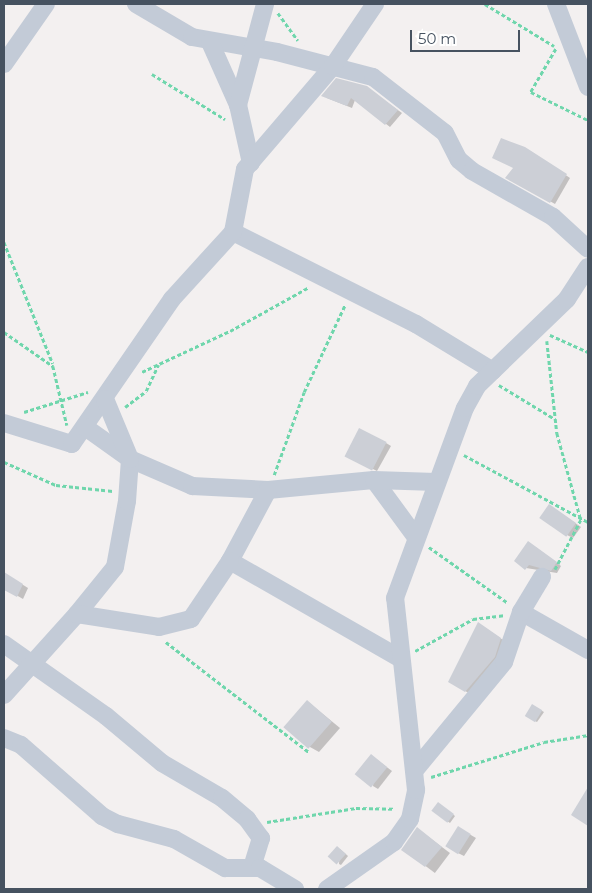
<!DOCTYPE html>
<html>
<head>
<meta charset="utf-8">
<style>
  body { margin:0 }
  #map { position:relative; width:592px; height:893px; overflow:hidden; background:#f3f0f0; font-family:Montserrat,sans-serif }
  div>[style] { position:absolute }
  .shadow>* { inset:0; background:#0003; transform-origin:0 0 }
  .building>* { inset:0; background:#cccfd6; transform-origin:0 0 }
  .path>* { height:2.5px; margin-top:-1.25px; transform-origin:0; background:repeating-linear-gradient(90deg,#6fd6ac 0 4px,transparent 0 6.5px) }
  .minor>* { height:18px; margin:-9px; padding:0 9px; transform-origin:9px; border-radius:9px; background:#c3cbd7 }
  span { translate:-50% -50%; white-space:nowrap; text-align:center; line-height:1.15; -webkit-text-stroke:4.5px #fff; paint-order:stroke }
  .frame { position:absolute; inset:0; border:5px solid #465260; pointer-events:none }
  .scale { position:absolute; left:410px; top:30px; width:110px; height:22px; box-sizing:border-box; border:2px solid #465260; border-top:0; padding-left:6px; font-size:15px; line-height:18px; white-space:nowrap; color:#465260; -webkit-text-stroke:4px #fff; paint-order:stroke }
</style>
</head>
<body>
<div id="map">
  <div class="shadow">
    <div style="clip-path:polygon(371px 91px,402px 113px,390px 127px,355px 100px,352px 108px,327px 98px)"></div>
    <div style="clip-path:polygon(530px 151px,570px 178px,555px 204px,507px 177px)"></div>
    <div style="clip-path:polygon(386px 443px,391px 446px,377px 471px,349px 457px)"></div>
    <div style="clip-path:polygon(555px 509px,581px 527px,573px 538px,567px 535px)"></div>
    <div style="clip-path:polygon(534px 546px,561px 566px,557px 573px,526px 568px)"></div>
    <div style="clip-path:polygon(4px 573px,28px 588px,23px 599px,4px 588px)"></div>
    <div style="clip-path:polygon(484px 627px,506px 642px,500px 660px,472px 695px,450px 682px)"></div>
    <div style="clip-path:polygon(307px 701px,340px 728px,319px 752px,310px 747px)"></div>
    <div style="clip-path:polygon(533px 706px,544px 712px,537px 722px,526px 716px)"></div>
    <div style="clip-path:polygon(376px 759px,392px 771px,378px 789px,373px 786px)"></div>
    <div style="clip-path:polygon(440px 805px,455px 816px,450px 823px,433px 811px)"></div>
    <div style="left:418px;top:829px;width:40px;height:25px;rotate:37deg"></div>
    <div style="clip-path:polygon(464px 831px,476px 838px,464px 856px,458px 853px)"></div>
    <div style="clip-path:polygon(340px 849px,348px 856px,341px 865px,339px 864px)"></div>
  </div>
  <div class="building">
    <div style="clip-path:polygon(336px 78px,367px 86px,398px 110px,385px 125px,351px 98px,347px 106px,321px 96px)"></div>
    <div style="clip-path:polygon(501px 138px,525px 147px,567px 174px,550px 203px,505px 178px,513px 168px,492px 158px)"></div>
    <div style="left:359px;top:428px;width:31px;height:32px;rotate:27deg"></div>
    <div style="left:549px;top:504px;width:33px;height:17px;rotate:35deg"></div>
    <div style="clip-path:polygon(528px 541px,557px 562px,551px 571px,529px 565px,525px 570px,514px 561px)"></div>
    <div style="clip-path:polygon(4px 572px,23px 584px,17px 597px,4px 590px)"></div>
    <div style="clip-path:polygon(478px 622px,501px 638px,495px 657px,465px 692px,448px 682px)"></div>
    <div style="left:307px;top:700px;width:33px;height:36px;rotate:41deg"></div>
    <div style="left:532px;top:704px;width:12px;height:14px;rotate:31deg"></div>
    <div style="left:371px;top:754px;width:21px;height:26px;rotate:39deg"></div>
    <div style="clip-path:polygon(588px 787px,588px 826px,571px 815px)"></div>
    <div style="left:438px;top:802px;width:20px;height:11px;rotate:37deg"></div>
    <div style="left:458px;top:826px;width:15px;height:24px;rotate:32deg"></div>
    <div style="clip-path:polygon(417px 827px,442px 847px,425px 867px,401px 850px)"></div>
    <div style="left:337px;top:846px;width:12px;height:14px;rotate:42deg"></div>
  </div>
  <div class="path">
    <div style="left:485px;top:4px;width:81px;rotate:31.3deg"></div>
    <div style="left:278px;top:13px;width:34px;rotate:54deg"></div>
    <div style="left:556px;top:49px;width:50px;rotate:120.2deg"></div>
    <div style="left:531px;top:92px;width:64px;rotate:26.2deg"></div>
    <div style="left:152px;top:74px;width:86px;rotate:31.7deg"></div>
    <div style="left:4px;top:242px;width:131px;rotate:68.1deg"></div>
    <div style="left:4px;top:332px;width:60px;rotate:34.8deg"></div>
    <div style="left:53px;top:366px;width:61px;rotate:76.7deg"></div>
    <div style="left:550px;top:335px;width:42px;rotate:24.1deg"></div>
    <div style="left:547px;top:341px;width:93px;rotate:83.8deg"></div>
    <div style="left:557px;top:433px;width:90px;rotate:74.6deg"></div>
    <div style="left:581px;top:520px;width:56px;rotate:117.5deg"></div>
    <div style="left:142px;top:372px;width:97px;rotate:-25deg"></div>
    <div style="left:230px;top:331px;width:90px;rotate:-29.1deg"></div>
    <div style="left:499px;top:385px;width:66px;rotate:31.3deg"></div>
    <div style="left:125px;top:407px;width:26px;rotate:-37deg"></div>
    <div style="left:146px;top:391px;width:29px;rotate:-65deg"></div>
    <div style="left:24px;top:412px;width:67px;rotate:-17.4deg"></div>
    <div style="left:464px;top:455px;width:141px;rotate:28.4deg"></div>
    <div style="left:4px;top:462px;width:57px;rotate:23.9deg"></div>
    <div style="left:56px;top:485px;width:57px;rotate:6deg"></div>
    <div style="left:274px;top:475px;width:88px;rotate:-70.1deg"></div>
    <div style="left:304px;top:392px;width:96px;rotate:-64.8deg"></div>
    <div style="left:429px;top:547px;width:97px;rotate:35.3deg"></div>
    <div style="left:166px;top:642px;width:180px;rotate:37.6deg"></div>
    <div style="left:415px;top:651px;width:66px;rotate:-28.9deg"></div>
    <div style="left:473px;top:619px;width:31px;rotate:-7deg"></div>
    <div style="left:431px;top:777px;width:118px;rotate:-17.2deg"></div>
    <div style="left:544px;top:742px;width:45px;rotate:-9deg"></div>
    <div style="left:267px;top:822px;width:90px;rotate:-8.9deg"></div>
    <div style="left:356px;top:808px;width:39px;rotate:1deg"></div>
  </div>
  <div class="minor">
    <div style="left:136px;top:4px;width:65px;rotate:30.5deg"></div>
    <div style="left:192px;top:37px;width:86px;rotate:10deg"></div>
    <div style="left:277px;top:52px;width:99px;rotate:14.6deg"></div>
    <div style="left:373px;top:77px;width:91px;rotate:37.9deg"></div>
    <div style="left:445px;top:133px;width:30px;rotate:63deg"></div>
    <div style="left:459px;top:160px;width:17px;rotate:40deg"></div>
    <div style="left:472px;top:171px;width:93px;rotate:29.6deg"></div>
    <div style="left:553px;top:217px;width:47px;rotate:42.4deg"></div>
    <div style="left:556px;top:4px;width:89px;rotate:68.9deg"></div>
    <div style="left:210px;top:42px;width:69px;rotate:66deg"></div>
    <div style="left:4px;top:64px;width:73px;rotate:-55deg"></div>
    <div style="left:251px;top:163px;width:59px;rotate:-102.6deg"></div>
    <div style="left:238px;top:105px;width:105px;rotate:-75deg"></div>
    <div style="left:233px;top:232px;width:205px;rotate:26.7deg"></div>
    <div style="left:416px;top:324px;width:90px;rotate:31.4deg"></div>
    <div style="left:4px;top:423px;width:71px;rotate:17.2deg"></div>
    <div style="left:72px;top:444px;width:176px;rotate:-55.4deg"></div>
    <div style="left:172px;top:299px;width:91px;rotate:-47.7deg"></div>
    <div style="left:233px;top:232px;width:64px;rotate:-79.2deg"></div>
    <div style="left:245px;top:169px;width:135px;rotate:-49.5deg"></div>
    <div style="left:333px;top:66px;width:75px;rotate:-55.9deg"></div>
    <div style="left:85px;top:427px;width:55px;rotate:35.4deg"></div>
    <div style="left:130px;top:459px;width:68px;rotate:23.5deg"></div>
    <div style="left:192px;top:486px;width:76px;rotate:3deg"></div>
    <div style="left:268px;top:490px;width:106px;rotate:-5.4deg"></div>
    <div style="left:268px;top:490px;width:81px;rotate:118.2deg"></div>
    <div style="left:230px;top:561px;width:197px;rotate:29.8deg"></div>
    <div style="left:415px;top:536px;width:69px;rotate:-126.2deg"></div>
    <div style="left:374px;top:480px;width:62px;rotate:1.8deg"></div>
    <div style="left:521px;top:612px;width:77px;rotate:29.6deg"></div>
    <div style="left:77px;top:614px;width:60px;rotate:-51deg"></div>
    <div style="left:115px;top:567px;width:67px;rotate:-79.7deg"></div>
    <div style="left:127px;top:501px;width:42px;rotate:-85.9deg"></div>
    <div style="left:130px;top:459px;width:65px;rotate:-112.6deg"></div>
    <div style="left:4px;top:644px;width:125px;rotate:35.2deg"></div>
    <div style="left:106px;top:716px;width:73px;rotate:40deg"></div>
    <div style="left:162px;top:763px;width:69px;rotate:30.3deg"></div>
    <div style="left:222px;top:798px;width:33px;rotate:40deg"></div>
    <div style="left:247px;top:819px;width:24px;rotate:54deg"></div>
    <div style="left:261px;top:838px;width:30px;rotate:107deg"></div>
    <div style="left:4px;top:695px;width:109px;rotate:-48deg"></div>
    <div style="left:77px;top:614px;width:83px;rotate:9deg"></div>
    <div style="left:159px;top:627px;width:33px;rotate:-14deg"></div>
    <div style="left:191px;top:619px;width:70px;rotate:-56.1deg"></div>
    <div style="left:4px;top:738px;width:18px;rotate:22deg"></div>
    <div style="left:21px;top:745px;width:108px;rotate:41.2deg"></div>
    <div style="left:102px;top:816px;width:18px;rotate:27deg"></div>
    <div style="left:118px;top:824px;width:58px;rotate:15deg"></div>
    <div style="left:174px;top:839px;width:59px;rotate:29.6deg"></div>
    <div style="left:225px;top:868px;width:35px"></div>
    <div style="left:260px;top:868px;width:41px;rotate:31deg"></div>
    <div style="left:415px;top:770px;width:140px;rotate:-50.5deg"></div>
    <div style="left:504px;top:662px;width:53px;rotate:-71.2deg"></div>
    <div style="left:521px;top:612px;width:41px;rotate:-59deg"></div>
    <div style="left:327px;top:889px;width:82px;rotate:-35deg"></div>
    <div style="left:394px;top:842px;width:28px;rotate:-55deg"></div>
    <div style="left:410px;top:819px;width:30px;rotate:-78deg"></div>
    <div style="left:416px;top:790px;width:193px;rotate:-96.2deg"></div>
    <div style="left:395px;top:598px;width:202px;rotate:-69.8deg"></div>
    <div style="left:465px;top:408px;width:25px;rotate:-61deg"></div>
    <div style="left:477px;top:386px;width:125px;rotate:-44deg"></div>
    <div style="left:567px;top:299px;width:38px;rotate:-57deg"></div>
  </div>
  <div class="frame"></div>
  <div class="scale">50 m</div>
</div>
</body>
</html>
